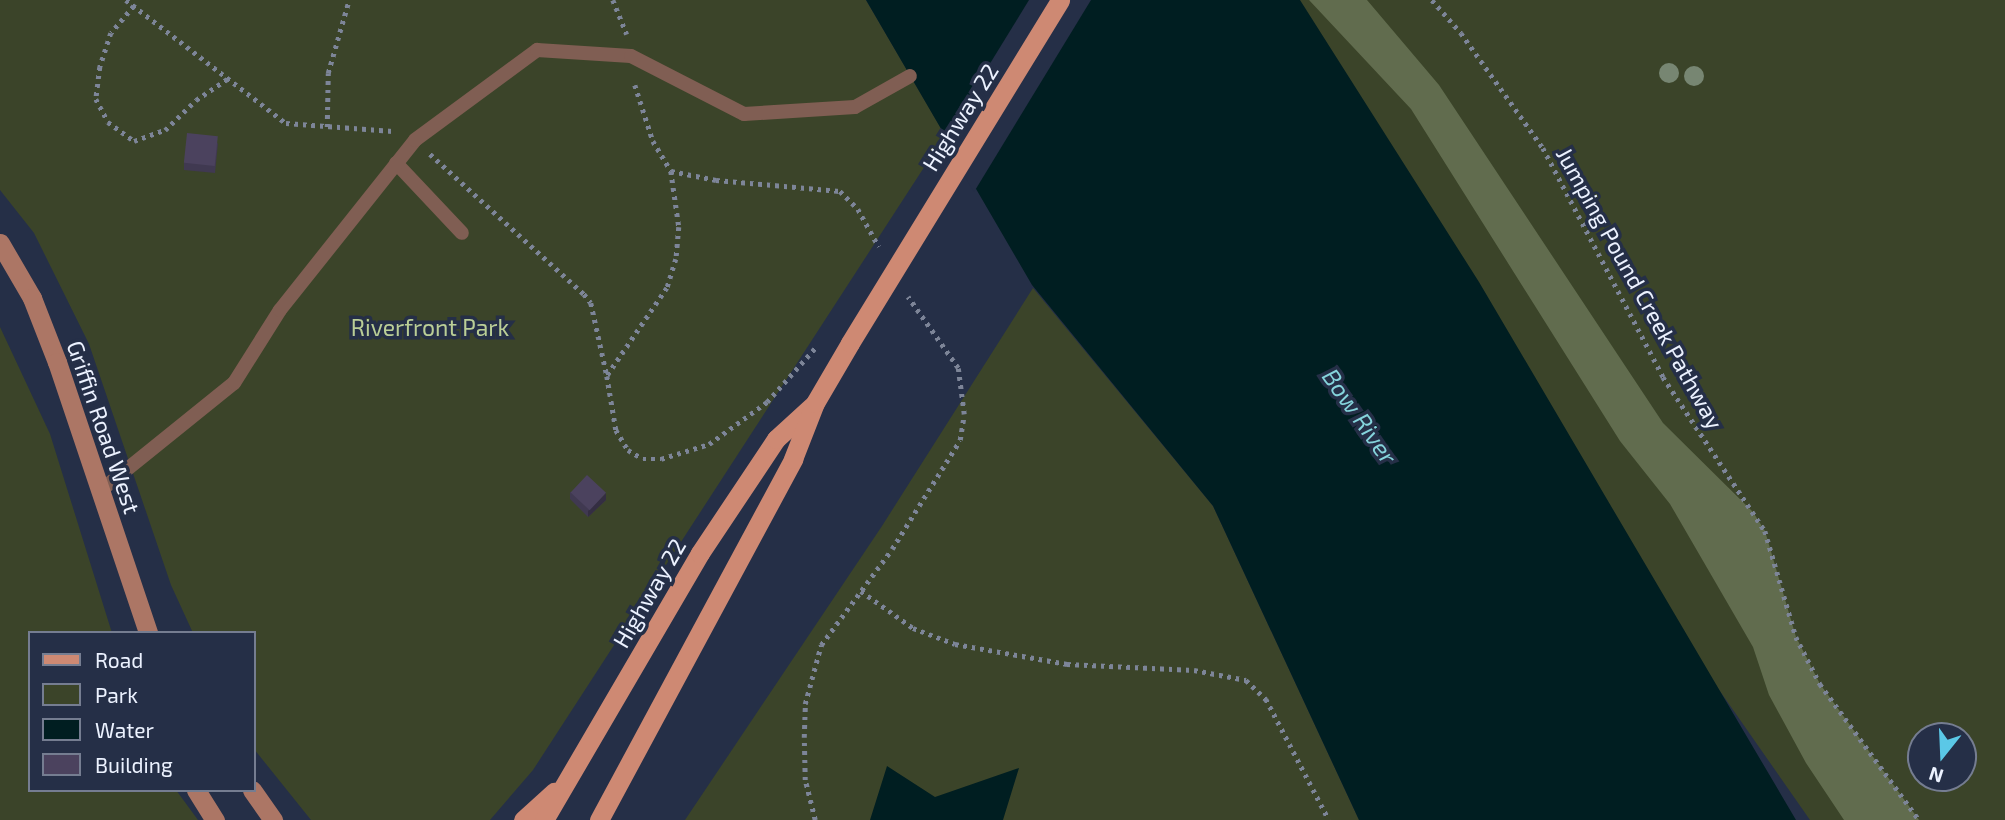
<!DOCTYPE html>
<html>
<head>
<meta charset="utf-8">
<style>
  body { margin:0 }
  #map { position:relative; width:2005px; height:820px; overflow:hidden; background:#252f47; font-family:"Exo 2",sans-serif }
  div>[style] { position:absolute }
  .green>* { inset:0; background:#3b4429 }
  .forest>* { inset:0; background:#616c4e }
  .water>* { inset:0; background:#001e21 }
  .pier>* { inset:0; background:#252f47 }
  .path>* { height:4.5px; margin-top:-2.25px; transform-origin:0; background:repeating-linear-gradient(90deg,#7d8598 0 3.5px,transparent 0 8.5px) }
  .service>* { height:14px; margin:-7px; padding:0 7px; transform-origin:7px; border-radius:7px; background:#805e53 }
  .secondary>* { height:19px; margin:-9.5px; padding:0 9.5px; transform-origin:9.5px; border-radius:9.5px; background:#ac7665 }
  .primary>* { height:19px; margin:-9.5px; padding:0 9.5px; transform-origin:9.5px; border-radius:9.5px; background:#ce8973 }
  .primary-bridge>* { height:19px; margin:-9.5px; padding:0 9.5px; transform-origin:9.5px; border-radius:9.5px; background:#ce8973 }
  .trees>* { width:20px; height:20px; margin:-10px; border-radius:50%; background:#778672 }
  .wall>* { inset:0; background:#403951 }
  .shaded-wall>* { inset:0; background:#342e42 }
  .building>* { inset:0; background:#4b425e; transform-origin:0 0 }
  span { translate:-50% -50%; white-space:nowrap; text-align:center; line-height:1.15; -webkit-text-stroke:7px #252f47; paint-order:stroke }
  .street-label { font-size:23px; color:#ecf2ff }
  .park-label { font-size:23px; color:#bace96 }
  .water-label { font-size:24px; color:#85d4dc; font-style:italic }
  .legend { position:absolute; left:28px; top:631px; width:228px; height:161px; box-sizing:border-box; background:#252f47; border:2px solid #757d91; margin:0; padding:9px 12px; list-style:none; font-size:21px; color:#ecf2ff }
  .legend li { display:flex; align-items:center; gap:14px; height:35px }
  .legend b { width:35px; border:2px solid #757d91 }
  .north { position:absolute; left:1907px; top:722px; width:70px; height:70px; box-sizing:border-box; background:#252f47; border:2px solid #757d91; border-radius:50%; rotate:198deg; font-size:19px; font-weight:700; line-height:28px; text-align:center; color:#ecf2ff }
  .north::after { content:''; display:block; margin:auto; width:24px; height:32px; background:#5bc8e7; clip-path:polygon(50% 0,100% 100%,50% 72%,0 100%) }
</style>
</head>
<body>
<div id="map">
  <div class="green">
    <div style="clip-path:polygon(0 0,866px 0,945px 135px,533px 770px,490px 820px,311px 820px,254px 749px,254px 633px,193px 633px,171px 585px,89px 344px,34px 233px,0 190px)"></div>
    <div style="clip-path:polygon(evenodd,1286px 0,2005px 0,2005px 820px,1810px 820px,1534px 425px,1286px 0,1921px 736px,1963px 736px,1963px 778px,1921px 778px,1921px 736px)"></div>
    <div style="clip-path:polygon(1033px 288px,1213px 506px,1359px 820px,685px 820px,882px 526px)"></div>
    <div style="clip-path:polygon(0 327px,50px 434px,112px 633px,30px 633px,30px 790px,176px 790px,198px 820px,0 820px)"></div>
  </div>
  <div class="forest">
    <div style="clip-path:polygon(1309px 0,1367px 0,1439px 85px,1663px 423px,1753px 512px,1765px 531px,1796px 637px,1820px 684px,1919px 820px,1844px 820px,1806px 763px,1769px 695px,1753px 647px,1670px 504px,1620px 441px,1411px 109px)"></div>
  </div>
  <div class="water">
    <div style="clip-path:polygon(866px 0,1300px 0,1479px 282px,1796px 820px,1359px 820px,1213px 506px,1032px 285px)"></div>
    <div style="clip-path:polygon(887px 766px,935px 797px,1019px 768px,1003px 820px,870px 820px)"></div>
  </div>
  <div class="pier">
    <div style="clip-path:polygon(1029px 0,1091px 0,974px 192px,943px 140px)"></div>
  </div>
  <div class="path">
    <div style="left:126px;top:0;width:202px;rotate:37.6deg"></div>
    <div style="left:286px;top:123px;width:107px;rotate:4.3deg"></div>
    <div style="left:613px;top:0;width:37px;rotate:68deg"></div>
    <div style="left:1432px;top:0;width:44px;rotate:48.7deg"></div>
    <div style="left:1461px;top:33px;width:141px;rotate:54.5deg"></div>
    <div style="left:1543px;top:148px;width:259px;rotate:62.3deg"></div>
    <div style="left:1663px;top:377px;width:185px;rotate:56.5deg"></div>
    <div style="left:1765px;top:531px;width:110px;rotate:73.7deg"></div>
    <div style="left:1796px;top:637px;width:53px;rotate:62.9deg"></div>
    <div style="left:1820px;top:684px;width:168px;rotate:53.9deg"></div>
    <div style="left:134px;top:6px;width:35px;rotate:130deg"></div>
    <div style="left:111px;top:33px;width:36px;rotate:108deg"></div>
    <div style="left:100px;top:67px;width:32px;rotate:97deg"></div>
    <div style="left:96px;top:99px;width:26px;rotate:62deg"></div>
    <div style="left:108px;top:122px;width:32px;rotate:36deg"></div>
    <div style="left:134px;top:141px;width:33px;rotate:-20deg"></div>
    <div style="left:165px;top:130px;width:43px;rotate:-44.1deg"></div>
    <div style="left:196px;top:100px;width:40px;rotate:-34deg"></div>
    <div style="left:635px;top:85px;width:59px;rotate:72.2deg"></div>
    <div style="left:653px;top:141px;width:35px;rotate:59deg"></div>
    <div style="left:671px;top:171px;width:46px;rotate:11.3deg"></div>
    <div style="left:716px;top:180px;width:124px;rotate:5.1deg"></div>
    <div style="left:840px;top:191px;width:25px;rotate:45deg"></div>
    <div style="left:858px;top:209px;width:43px;rotate:61.1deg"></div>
    <div style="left:327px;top:127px;width:54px;rotate:-88.9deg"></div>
    <div style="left:328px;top:73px;width:76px;rotate:-74deg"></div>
    <div style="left:430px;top:154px;width:208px;rotate:42.3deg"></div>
    <div style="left:584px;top:294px;width:11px;rotate:52deg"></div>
    <div style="left:591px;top:303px;width:75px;rotate:77.6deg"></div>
    <div style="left:671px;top:171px;width:57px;rotate:81.9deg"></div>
    <div style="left:679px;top:227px;width:32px;rotate:95deg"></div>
    <div style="left:676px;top:259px;width:30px;rotate:107deg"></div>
    <div style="left:667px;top:288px;width:107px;rotate:124.3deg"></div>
    <div style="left:607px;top:376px;width:55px;rotate:80.5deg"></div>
    <div style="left:616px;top:430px;width:23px;rotate:59deg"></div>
    <div style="left:628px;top:450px;width:17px;rotate:31deg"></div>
    <div style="left:643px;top:459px;width:18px"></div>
    <div style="left:661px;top:459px;width:50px;rotate:-17.4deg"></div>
    <div style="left:709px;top:444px;width:72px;rotate:-35.9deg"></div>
    <div style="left:767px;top:402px;width:74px;rotate:-48.3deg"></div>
    <div style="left:861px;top:591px;width:64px;rotate:35.4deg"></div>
    <div style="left:913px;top:628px;width:45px;rotate:20.9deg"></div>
    <div style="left:955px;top:644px;width:114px;rotate:10.1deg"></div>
    <div style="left:1067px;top:664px;width:127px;rotate:2.7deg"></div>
    <div style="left:1194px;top:670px;width:53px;rotate:10.9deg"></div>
    <div style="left:1246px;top:680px;width:28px;rotate:44deg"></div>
    <div style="left:1266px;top:699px;width:136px;rotate:62.5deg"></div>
    <div style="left:815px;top:820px;width:41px;rotate:-104deg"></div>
    <div style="left:805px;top:780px;width:43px;rotate:-91.3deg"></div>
    <div style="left:804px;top:737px;width:33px;rotate:-88deg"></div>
    <div style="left:805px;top:704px;width:61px;rotate:-74.8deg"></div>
    <div style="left:821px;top:645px;width:119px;rotate:-53.5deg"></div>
    <div style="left:892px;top:549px;width:128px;rotate:-58deg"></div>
    <div style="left:960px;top:440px;width:26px;rotate:-81deg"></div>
    <div style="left:964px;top:414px;width:46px;rotate:-97.4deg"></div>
    <div style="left:958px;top:368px;width:87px;rotate:-125.2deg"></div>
  </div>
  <div class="service">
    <div style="left:396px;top:163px;width:96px;rotate:46.7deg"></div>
    <div style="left:100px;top:491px;width:172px;rotate:-38.9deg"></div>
    <div style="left:234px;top:383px;width:86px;rotate:-57.8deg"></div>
    <div style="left:280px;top:310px;width:217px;rotate:-51.5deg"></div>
    <div style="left:415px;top:140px;width:152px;rotate:-36.4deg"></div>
    <div style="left:537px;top:50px;width:94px;rotate:3.7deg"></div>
    <div style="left:631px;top:56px;width:127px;rotate:27.2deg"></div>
    <div style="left:744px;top:114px;width:111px;rotate:-3.6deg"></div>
    <div style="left:855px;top:107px;width:63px;rotate:-29.4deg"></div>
  </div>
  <div class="secondary">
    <div style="left:0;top:243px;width:64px;rotate:59.8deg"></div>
    <div style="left:32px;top:298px;width:69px;rotate:68.7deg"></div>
    <div style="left:57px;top:362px;width:286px;rotate:71.4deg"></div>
    <div style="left:196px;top:790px;width:36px;rotate:58deg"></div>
    <div style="left:252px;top:790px;width:37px;rotate:55deg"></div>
  </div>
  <div class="primary">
    <div style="left:523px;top:820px;width:42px;rotate:-42.1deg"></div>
    <div style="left:544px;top:820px;width:309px;rotate:-59.7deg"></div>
    <div style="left:700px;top:553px;width:137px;rotate:-56.3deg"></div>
    <div style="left:776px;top:439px;width:49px;rotate:-42.5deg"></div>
    <div style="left:599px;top:820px;width:410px;rotate:-61.7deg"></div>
    <div style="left:793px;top:459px;width:60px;rotate:-68.6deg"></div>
    <div style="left:815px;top:403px;width:69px;rotate:-59.7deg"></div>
  </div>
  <div class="primary-bridge">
    <div style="left:850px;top:343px;width:402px;rotate:-58.5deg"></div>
  </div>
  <div class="trees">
    <div style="left:1669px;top:73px"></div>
    <div style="left:1694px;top:76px"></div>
  </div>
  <div class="wall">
    <div style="clip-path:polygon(218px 143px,215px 173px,184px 170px,184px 163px)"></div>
    <div style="clip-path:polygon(570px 492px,606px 500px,588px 517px,570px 499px)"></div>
  </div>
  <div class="shaded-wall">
    <div style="clip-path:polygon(606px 493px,606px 500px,588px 517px,588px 511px)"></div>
  </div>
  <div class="building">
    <div style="left:187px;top:133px;width:31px;height:30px;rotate:6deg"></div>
    <div style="left:587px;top:475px;width:26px;height:24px;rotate:43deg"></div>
  </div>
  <div class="street-label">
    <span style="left:960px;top:117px;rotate:-58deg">Highway 22</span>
    <span style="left:1640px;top:288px;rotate:61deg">Jumping Pound Creek Pathway</span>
    <span style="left:104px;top:427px;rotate:71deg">Griffin Road West</span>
    <span style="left:649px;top:593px;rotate:-60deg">Highway 22</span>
  </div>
  <div class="park-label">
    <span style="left:430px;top:327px">Riverfront Park</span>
  </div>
  <div class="water-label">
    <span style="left:1360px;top:416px;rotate:55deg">Bow River</span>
  </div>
  <ul class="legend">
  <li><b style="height:9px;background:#ce8973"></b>Road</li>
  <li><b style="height:19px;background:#3b4429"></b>Park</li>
  <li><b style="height:19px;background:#001e21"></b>Water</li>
  <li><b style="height:19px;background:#4b425e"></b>Building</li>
  </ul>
  <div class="north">N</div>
</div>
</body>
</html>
